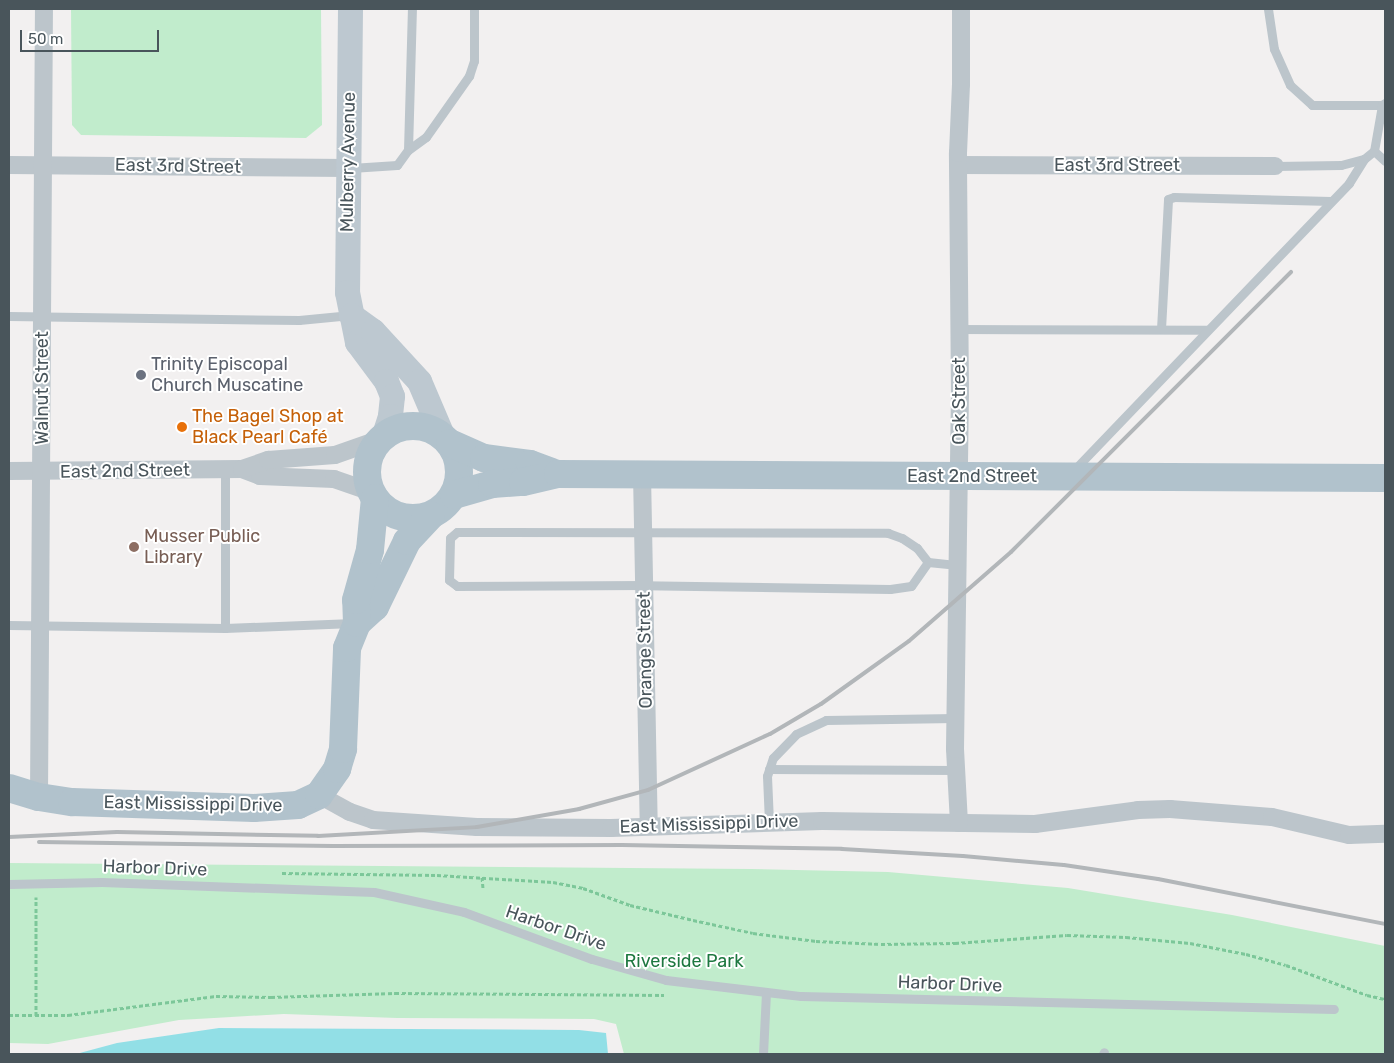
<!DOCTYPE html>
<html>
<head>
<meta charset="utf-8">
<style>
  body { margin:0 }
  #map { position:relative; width:1394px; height:1063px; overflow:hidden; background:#f2f0f0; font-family:Rubik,sans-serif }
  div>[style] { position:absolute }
  .green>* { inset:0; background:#c1eccc }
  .water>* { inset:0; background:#92dfe6 }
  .pier>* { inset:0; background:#f2f0f0 }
  .path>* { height:3px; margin-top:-1.5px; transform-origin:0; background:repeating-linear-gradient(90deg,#7cc799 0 4px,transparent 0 6.5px) }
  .service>* { height:9px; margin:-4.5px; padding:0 4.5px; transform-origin:4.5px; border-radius:4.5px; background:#bcc5cb }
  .minor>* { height:18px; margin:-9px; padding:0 9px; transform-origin:9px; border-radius:9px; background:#bcc5cb }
  .secondary>* { height:25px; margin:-12.5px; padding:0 12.5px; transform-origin:12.5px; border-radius:12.5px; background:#bdc8d0 }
  .primary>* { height:28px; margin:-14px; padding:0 14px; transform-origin:14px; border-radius:14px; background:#b1c2cc }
  .primary>.ring { margin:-14px; padding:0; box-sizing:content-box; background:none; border:28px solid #b1c2cc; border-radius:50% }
  .rail>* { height:4px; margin:-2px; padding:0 2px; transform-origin:2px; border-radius:2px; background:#b2b6b9 }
  .dots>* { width:14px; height:14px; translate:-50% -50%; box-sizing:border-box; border:2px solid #fff; border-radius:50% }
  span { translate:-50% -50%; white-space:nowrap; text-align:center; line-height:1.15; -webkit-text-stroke:4px #fff; paint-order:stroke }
  .street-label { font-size:18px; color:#49555b }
  .worship-label { font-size:18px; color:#5b616d }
  .left { translate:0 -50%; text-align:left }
  .food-label { font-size:18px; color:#c56008 }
  .education-label { font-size:18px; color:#785e54 }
  .park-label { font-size:18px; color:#1e7840 }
  .frame { position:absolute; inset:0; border:10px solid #49555b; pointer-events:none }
  .scale { position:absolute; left:20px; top:30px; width:139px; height:22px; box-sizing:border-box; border:2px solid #49555b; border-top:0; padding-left:6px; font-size:15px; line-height:18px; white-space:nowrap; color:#49555b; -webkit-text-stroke:4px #fff; paint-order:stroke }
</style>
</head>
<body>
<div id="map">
  <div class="green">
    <div style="clip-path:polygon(71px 9px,321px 9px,322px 125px,306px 138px,81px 135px,72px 125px)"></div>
    <div style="clip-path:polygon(9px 863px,751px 869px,888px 872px,1068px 888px,1232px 915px,1385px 946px,1385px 1054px,622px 1054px,9px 1045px)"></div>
  </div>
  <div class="water">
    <div style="clip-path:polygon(179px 1023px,614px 1026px,622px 1054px,9px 1054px)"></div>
  </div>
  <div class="pier">
    <div style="clip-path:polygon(284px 1014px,397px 1018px,594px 1019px,616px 1024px,624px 1054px,608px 1054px,606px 1033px,579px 1030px,219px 1028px,117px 1043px,76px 1054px,9px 1054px,9px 1043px,48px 1044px,179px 1020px)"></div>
  </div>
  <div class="path">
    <div style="left:282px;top:873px;width:155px;rotate:0.7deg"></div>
    <div style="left:437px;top:875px;width:116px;rotate:3.5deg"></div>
    <div style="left:553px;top:882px;width:31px;rotate:11deg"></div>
    <div style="left:583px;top:888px;width:50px;rotate:19.9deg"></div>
    <div style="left:630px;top:905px;width:65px;rotate:13.4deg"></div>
    <div style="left:693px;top:920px;width:61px;rotate:12.2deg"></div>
    <div style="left:753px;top:933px;width:64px;rotate:7.2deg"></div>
    <div style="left:816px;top:941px;width:65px;rotate:2.6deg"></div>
    <div style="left:881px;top:944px;width:74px;rotate:-0.8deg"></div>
    <div style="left:955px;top:943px;width:112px;rotate:-4.1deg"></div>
    <div style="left:1067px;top:935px;width:59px;rotate:1.9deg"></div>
    <div style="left:1126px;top:937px;width:64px;rotate:5.4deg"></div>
    <div style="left:1190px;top:943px;width:57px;rotate:11.1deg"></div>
    <div style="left:1246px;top:954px;width:41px;rotate:15.4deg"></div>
    <div style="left:1286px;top:965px;width:86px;rotate:20.3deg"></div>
    <div style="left:1367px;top:995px;width:18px;rotate:13deg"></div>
    <div style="left:482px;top:877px;width:12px;rotate:85deg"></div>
    <div style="left:9px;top:1015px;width:59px"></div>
    <div style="left:68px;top:1015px;width:149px;rotate:-7.3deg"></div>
    <div style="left:216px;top:996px;width:55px;rotate:1deg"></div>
    <div style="left:271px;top:997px;width:124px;rotate:-1.8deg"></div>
    <div style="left:395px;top:993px;width:269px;rotate:0.4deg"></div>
    <div style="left:36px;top:1016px;width:119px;rotate:-90deg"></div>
  </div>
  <div class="service">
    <div style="left:1268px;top:9px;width:40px;rotate:81.5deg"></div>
    <div style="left:1274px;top:49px;width:39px;rotate:66deg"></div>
    <div style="left:1290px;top:85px;width:30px;rotate:42deg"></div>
    <div style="left:1312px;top:105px;width:70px"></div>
    <div style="left:1382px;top:105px;width:4px;rotate:-34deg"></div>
    <div style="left:408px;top:150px;width:141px;rotate:-88.4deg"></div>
    <div style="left:1374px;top:151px;width:15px;rotate:42deg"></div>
    <div style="left:1275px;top:166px;width:66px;rotate:-0.9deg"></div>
    <div style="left:1341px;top:165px;width:24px;rotate:-15deg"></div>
    <div style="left:1364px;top:159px;width:13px;rotate:-39deg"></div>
    <div style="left:1374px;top:151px;width:47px;rotate:-80.1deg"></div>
    <div style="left:351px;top:168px;width:46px;rotate:-3.7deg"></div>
    <div style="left:397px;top:165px;width:19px;rotate:-54deg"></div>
    <div style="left:408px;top:150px;width:22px;rotate:-36deg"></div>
    <div style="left:426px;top:137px;width:75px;rotate:-54.8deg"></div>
    <div style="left:469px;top:76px;width:16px;rotate:-72deg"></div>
    <div style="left:474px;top:61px;width:52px;rotate:-90deg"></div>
    <div style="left:9px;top:316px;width:290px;rotate:0.8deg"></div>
    <div style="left:299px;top:320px;width:52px;rotate:-5.5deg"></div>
    <div style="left:959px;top:329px;width:248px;rotate:0.2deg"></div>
    <div style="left:1161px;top:329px;width:130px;rotate:-86.9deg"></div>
    <div style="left:1168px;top:199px;width:6px;rotate:-18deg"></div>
    <div style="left:1174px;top:197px;width:157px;rotate:1.5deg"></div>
    <div style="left:1073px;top:471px;width:399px;rotate:-46.2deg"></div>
    <div style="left:1349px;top:183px;width:28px;rotate:-58deg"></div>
    <div style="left:457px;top:532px;width:431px;rotate:0.1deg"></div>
    <div style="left:888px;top:533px;width:15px;rotate:20deg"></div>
    <div style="left:902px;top:538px;width:18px;rotate:34deg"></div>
    <div style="left:917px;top:548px;width:18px;rotate:52deg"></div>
    <div style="left:928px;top:562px;width:29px;rotate:125deg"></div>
    <div style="left:911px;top:586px;width:21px;rotate:172deg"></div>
    <div style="left:890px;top:589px;width:246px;rotate:-179.1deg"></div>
    <div style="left:644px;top:585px;width:187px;rotate:179.7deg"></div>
    <div style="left:457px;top:586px;width:10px;rotate:-143deg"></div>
    <div style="left:449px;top:580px;width:42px;rotate:-88.6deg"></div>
    <div style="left:450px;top:538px;width:9px;rotate:-41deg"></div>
    <div style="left:928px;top:562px;width:30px;rotate:6deg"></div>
    <div style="left:9px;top:625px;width:216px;rotate:0.8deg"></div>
    <div style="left:225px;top:628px;width:128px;rotate:-2.2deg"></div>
    <div style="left:225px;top:628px;width:158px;rotate:-90deg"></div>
    <div style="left:769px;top:769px;width:187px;rotate:0.3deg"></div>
    <div style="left:769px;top:822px;width:46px;rotate:-92.5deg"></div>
    <div style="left:767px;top:776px;width:19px;rotate:-72deg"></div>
    <div style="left:773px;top:758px;width:33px;rotate:-46deg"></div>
    <div style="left:796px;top:734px;width:33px;rotate:-25deg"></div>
    <div style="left:826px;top:720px;width:129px;rotate:-0.9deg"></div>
    <div style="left:9px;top:884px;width:93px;rotate:-1.2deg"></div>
    <div style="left:102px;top:882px;width:272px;rotate:2.1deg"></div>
    <div style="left:374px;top:892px;width:92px;rotate:12.5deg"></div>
    <div style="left:464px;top:912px;width:136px;rotate:20.2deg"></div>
    <div style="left:592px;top:959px;width:77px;rotate:15.8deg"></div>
    <div style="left:666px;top:980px;width:136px;rotate:6.8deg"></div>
    <div style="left:801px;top:996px;width:533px;rotate:1.4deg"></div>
    <div style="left:763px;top:1054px;width:62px;rotate:-87.2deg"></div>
    <div style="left:1103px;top:1054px;width:2px;rotate:-63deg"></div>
  </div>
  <div class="minor">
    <div style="left:9px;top:165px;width:339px;rotate:0.5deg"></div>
    <div style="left:959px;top:165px;width:316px;rotate:0.2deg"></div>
    <div style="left:242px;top:469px;width:19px;rotate:21deg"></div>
    <div style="left:260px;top:476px;width:74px;rotate:2.3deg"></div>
    <div style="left:334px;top:479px;width:39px;rotate:19deg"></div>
    <div style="left:9px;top:471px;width:233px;rotate:-0.5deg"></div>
    <div style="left:242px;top:469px;width:28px;rotate:-19deg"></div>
    <div style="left:268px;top:460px;width:67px;rotate:-4.3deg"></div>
    <div style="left:335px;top:455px;width:46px;rotate:-19.2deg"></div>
    <div style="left:642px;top:474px;width:352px;rotate:88.9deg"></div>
    <div style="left:319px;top:795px;width:35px;rotate:29deg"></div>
    <div style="left:350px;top:812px;width:24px;rotate:19deg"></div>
    <div style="left:373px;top:820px;width:104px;rotate:3.9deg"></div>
    <div style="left:477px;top:827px;width:134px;rotate:0.4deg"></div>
    <div style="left:611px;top:828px;width:211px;rotate:-1.9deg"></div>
    <div style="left:822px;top:821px;width:213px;rotate:0.8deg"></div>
    <div style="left:1035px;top:824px;width:104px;rotate:-7.7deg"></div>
    <div style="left:1138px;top:810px;width:32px;rotate:-2deg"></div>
    <div style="left:1170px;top:809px;width:102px;rotate:4.5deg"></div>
    <div style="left:1272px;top:817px;width:79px;rotate:13.2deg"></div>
    <div style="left:1349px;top:835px;width:36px;rotate:-2deg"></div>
    <div style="left:39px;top:797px;width:788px;rotate:-89.64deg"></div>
    <div style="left:959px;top:823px;width:74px;rotate:-93.1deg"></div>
    <div style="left:955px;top:749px;width:355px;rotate:-89.2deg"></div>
    <div style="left:960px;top:394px;width:241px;rotate:-90.5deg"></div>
    <div style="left:958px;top:153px;width:69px;rotate:-87.5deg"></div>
    <div style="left:961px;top:84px;width:75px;rotate:-90deg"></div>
  </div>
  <div class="secondary">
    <div style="left:350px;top:9px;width:283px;rotate:90.6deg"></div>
    <div style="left:347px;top:292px;width:51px;rotate:78.7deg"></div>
    <div style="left:357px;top:342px;width:49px;rotate:53.4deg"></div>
    <div style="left:386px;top:381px;width:16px;rotate:68deg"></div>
    <div style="left:392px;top:396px;width:20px;rotate:96deg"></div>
    <div style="left:390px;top:416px;width:20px;rotate:108deg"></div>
    <div style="left:351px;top:315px;width:27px;rotate:36deg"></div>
    <div style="left:373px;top:331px;width:68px;rotate:47.4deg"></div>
    <div style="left:419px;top:381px;width:59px;rotate:66.9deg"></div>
  </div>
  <div class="primary">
    <div class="ring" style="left:367px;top:426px;width:64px;height:64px"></div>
    <div style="left:450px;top:443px;width:37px;rotate:24deg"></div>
    <div style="left:484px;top:458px;width:46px;rotate:7.4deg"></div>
    <div style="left:530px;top:464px;width:23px;rotate:20deg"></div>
    <div style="left:454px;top:495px;width:40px;rotate:-16deg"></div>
    <div style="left:492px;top:484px;width:31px;rotate:-4deg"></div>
    <div style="left:523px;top:482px;width:36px;rotate:-13deg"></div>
    <div style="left:558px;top:474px;width:827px;rotate:0.28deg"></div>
    <div style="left:357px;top:623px;width:24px;rotate:-42deg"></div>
    <div style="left:375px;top:607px;width:73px;rotate:-64.1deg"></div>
    <div style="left:407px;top:541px;width:35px;rotate:-47deg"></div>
    <div style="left:9px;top:788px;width:31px;rotate:17deg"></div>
    <div style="left:39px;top:797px;width:33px;rotate:9deg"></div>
    <div style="left:72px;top:802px;width:182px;rotate:1.9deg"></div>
    <div style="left:254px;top:808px;width:44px;rotate:-3.9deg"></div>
    <div style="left:298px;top:805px;width:23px;rotate:-25deg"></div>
    <div style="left:319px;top:795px;width:32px;rotate:-55deg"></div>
    <div style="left:337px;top:769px;width:21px;rotate:-73deg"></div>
    <div style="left:343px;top:749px;width:101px;rotate:-87.7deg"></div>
    <div style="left:347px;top:648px;width:27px;rotate:-68deg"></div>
    <div style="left:357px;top:623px;width:23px;rotate:-92deg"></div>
    <div style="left:356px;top:600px;width:52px;rotate:-74.4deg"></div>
    <div style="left:370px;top:550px;width:52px;rotate:-84.5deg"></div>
  </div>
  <div class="rail">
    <div style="left:9px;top:837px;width:108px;rotate:-2.7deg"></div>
    <div style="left:117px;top:832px;width:201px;rotate:1.1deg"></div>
    <div style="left:318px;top:836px;width:159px;rotate:-3.2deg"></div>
    <div style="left:477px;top:827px;width:104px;rotate:-10deg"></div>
    <div style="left:579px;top:809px;width:72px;rotate:-15.4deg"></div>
    <div style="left:648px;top:790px;width:134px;rotate:-24.7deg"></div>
    <div style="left:770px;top:734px;width:59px;rotate:-30.5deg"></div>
    <div style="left:821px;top:704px;width:108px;rotate:-35.6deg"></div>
    <div style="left:909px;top:641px;width:135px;rotate:-41.1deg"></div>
    <div style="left:1011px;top:552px;width:396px;rotate:-45deg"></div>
    <div style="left:39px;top:842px;width:294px;rotate:0.8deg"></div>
    <div style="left:333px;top:846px;width:289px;rotate:-0.2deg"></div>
    <div style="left:622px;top:845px;width:220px;rotate:1deg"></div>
    <div style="left:842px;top:849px;width:121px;rotate:3.3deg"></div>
    <div style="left:963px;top:856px;width:101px;rotate:5.1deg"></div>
    <div style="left:1064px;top:865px;width:95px;rotate:8.5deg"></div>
    <div style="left:1158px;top:879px;width:231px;rotate:11.2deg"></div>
  </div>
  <div class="dots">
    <div style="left:141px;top:375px;background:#6b7280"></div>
    <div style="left:182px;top:427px;background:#e8710a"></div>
    <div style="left:134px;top:547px;background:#8d6e63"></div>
  </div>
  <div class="street-label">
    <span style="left:348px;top:162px;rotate:-89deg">Mulberry Avenue</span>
    <span style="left:1117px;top:165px">East 3rd Street</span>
    <span style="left:178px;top:166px;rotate:1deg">East 3rd Street</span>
    <span style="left:42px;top:388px;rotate:-90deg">Walnut Street</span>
    <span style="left:959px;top:401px;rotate:-90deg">Oak Street</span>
    <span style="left:125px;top:471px;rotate:-1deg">East 2nd Street</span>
    <span style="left:972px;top:476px">East 2nd Street</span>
    <span style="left:645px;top:650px;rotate:-91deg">Orange Street</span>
    <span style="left:193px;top:804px;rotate:1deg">East Mississippi Drive</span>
    <span style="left:709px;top:824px;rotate:-2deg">East Mississippi Drive</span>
    <span style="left:155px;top:868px;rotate:2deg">Harbor Drive</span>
    <span style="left:556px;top:928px;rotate:19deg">Harbor Drive</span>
    <span style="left:950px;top:984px;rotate:2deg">Harbor Drive</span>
  </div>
  <div class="worship-label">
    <span class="left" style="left:151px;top:375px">Trinity Episcopal<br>Church Muscatine</span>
  </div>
  <div class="food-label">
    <span class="left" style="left:192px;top:427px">The Bagel Shop at<br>Black Pearl Café</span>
  </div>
  <div class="education-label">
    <span class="left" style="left:144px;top:547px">Musser Public<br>Library</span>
  </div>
  <div class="park-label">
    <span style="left:684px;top:961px">Riverside Park</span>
  </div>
  <div class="frame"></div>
  <div class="scale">50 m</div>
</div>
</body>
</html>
